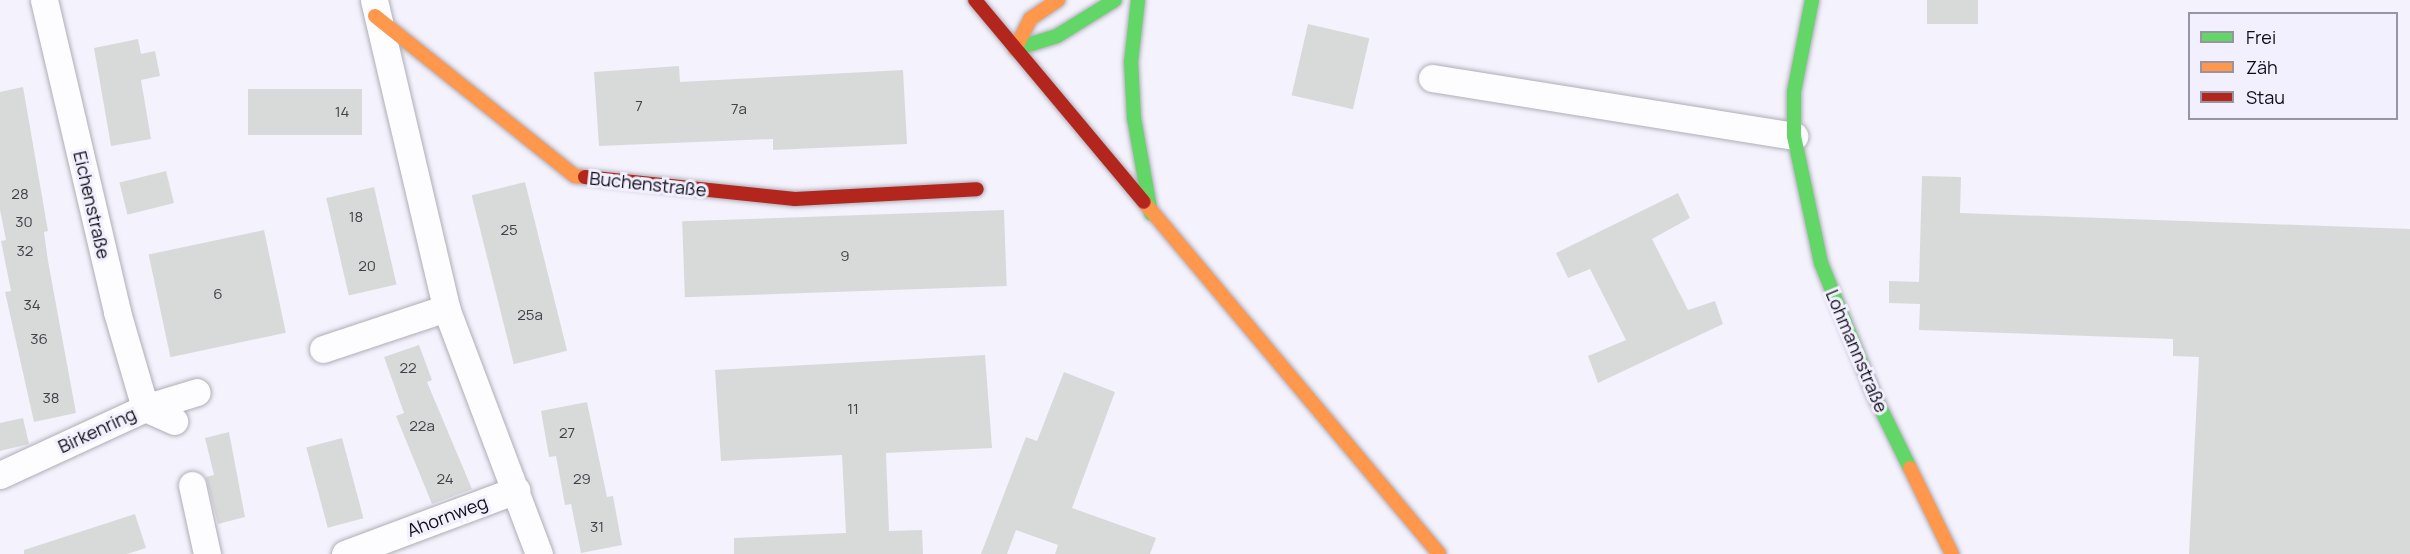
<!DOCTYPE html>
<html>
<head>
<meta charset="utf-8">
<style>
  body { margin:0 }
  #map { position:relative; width:2410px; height:554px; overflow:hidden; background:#f4f2fc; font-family:Manrope,sans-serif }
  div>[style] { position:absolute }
  .building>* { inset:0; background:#d8dada; transform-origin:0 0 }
  .roads { filter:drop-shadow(0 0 2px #afadb7) drop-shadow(0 0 2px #afadb7) }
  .street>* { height:27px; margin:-13.5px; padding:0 13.5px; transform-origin:13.5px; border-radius:13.5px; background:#fdfdff }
  .fast>* { height:14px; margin:-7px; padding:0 7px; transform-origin:7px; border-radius:7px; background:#63d668 }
  .slow>* { height:14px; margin:-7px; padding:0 7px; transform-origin:7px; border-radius:7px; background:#ff974d }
  .jam>* { height:14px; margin:-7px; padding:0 7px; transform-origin:7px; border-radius:7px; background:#b3261e }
  span { translate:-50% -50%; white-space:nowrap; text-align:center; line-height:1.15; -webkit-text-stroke:6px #f2efff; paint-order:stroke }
  .number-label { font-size:15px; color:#404046 }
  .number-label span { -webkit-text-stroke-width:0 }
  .street-label { font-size:18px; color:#0e0d15 }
  .legend { position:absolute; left:2188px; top:12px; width:210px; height:108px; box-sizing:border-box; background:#f2efff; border:2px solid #9795a1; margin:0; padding:8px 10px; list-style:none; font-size:18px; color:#0e0d15 }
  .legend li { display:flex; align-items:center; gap:12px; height:30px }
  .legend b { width:30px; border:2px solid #9795a1 }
</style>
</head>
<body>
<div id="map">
  <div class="building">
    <div style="left:1927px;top:0;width:51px;height:24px"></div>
    <div style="left:1308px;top:24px;width:63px;height:73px;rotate:13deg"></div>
    <div style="clip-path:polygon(138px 39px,141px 54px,155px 51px,160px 76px,141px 80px,151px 139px,111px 146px,94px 48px)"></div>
    <div style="clip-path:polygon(679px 66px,680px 82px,903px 70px,907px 144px,773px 150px,773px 139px,599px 146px,594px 72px)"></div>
    <div style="clip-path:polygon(23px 87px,48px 231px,44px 232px,48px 261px,76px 413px,34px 422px,5px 292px,11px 291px,1px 241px,6px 240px,0 210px,0 92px)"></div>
    <div style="left:362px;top:89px;width:46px;height:114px;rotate:90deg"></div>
    <div style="left:166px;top:171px;width:33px;height:48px;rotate:76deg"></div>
    <div style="clip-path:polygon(1922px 176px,1961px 177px,1960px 213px,2410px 229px,2410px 554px,2189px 554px,2199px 357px,2173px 356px,2173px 339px,1919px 330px,1920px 304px,1889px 303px,1889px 281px,1919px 282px)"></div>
    <div style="left:525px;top:182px;width:174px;height:55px;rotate:76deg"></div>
    <div style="left:374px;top:187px;width:100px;height:49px;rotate:77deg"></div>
    <div style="clip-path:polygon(1678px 193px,1690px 218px,1652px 239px,1688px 310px,1715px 301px,1723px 324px,1598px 383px,1588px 356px,1626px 340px,1590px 269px,1568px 278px,1556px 253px)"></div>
    <div style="left:1004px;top:210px;width:76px;height:322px;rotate:88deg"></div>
    <div style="left:264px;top:230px;width:105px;height:118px;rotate:78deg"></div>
    <div style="clip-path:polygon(419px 345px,432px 380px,427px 382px,472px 489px,432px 504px,396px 416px,404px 413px,384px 357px)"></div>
    <div style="clip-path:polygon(985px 355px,992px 448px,886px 453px,889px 531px,922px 530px,923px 554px,734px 554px,734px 538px,846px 533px,842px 455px,721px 461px,715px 370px)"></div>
    <div style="clip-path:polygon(1064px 372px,1115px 392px,1072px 508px,1156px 538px,1150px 554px,1055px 554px,1058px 545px,1016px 530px,1007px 554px,981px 554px,1026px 437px,1037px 441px)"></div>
    <div style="clip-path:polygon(587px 402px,607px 497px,613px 496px,622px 545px,581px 553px,571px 504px,565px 505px,556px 456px,549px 457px,541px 411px)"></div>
    <div style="clip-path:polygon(23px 418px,29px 444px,0 451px,0 423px)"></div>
    <div style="clip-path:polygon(229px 432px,245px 517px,218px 524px,206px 477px,214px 475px,205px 438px)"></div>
    <div style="left:342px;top:438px;width:83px;height:37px;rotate:75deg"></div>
    <div style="clip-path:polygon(135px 514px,146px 548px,127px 554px,24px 554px,24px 550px)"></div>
  </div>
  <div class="roads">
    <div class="street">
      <div style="left:44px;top:0;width:320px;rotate:76.8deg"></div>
      <div style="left:117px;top:312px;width:100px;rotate:73.7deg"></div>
      <div style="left:145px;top:408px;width:32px;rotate:24deg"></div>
      <div style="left:374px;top:0;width:316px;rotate:76.8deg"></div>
      <div style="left:446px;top:308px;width:263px;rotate:69.3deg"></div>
      <div style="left:1432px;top:78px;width:367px;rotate:9.1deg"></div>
      <div style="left:323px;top:349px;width:130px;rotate:-18.4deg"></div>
      <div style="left:0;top:475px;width:160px;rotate:-24.8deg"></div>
      <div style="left:145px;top:408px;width:54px;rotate:-17.1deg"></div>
      <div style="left:192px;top:485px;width:71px;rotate:77.7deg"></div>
      <div style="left:345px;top:554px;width:183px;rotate:-20.5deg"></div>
    </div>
    <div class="fast">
      <div style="left:1138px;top:0;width:62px;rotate:96.4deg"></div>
      <div style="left:1131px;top:62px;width:56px;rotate:86.9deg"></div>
      <div style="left:1134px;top:118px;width:97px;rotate:79.9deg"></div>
      <div style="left:1812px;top:0;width:94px;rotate:101.1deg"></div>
      <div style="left:1794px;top:92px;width:44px;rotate:90deg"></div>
      <div style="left:1794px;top:136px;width:130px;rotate:78deg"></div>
      <div style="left:1821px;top:263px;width:147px;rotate:68deg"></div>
      <div style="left:1876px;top:399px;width:77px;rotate:63.8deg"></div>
      <div style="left:1015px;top:49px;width:44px;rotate:-17.2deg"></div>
      <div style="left:1057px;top:36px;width:68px;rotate:-31.8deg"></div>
    </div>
    <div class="slow">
      <div style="left:375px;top:16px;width:256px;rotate:38.7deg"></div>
      <div style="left:575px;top:176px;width:10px;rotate:6deg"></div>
      <div style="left:1015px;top:49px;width:34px;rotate:-63deg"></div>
      <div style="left:1030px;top:19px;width:34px;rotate:-34deg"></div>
      <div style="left:1144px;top:202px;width:459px;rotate:50deg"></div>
      <div style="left:1910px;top:468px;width:96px;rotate:64deg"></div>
    </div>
    <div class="jam">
      <div style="left:975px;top:0;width:263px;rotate:50.1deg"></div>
      <div style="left:585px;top:177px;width:211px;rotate:6deg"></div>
      <div style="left:795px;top:199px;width:182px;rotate:-3.1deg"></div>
    </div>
  </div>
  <div class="number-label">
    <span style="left:639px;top:106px">7</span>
    <span style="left:739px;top:109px">7a</span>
    <span style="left:342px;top:112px">14</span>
    <span style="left:20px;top:194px">28</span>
    <span style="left:356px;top:217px">18</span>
    <span style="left:24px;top:222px">30</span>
    <span style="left:509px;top:230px">25</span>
    <span style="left:25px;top:251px">32</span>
    <span style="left:845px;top:256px">9</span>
    <span style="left:367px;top:266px">20</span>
    <span style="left:218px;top:294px">6</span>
    <span style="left:32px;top:305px">34</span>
    <span style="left:530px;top:315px">25a</span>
    <span style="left:39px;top:339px">36</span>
    <span style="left:408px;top:368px">22</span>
    <span style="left:51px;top:398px">38</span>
    <span style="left:853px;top:409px">11</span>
    <span style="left:422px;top:426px">22a</span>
    <span style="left:567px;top:433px">27</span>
    <span style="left:445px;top:479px">24</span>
    <span style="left:582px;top:479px">29</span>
    <span style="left:597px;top:527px">31</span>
  </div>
  <div class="street-label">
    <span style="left:648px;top:184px;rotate:6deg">Buchenstraße</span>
    <span style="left:92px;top:205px;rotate:77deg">Eichenstraße</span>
    <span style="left:1857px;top:351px;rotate:67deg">Lohmannstraße</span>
    <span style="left:97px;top:430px;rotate:-25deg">Birkenring</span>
    <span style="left:447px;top:516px;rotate:-21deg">Ahornweg</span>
  </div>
  <ul class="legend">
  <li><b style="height:8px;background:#63d668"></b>Frei</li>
  <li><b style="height:8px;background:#ff974d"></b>Zäh</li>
  <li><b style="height:8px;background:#b3261e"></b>Stau</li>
  </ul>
</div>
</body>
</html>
